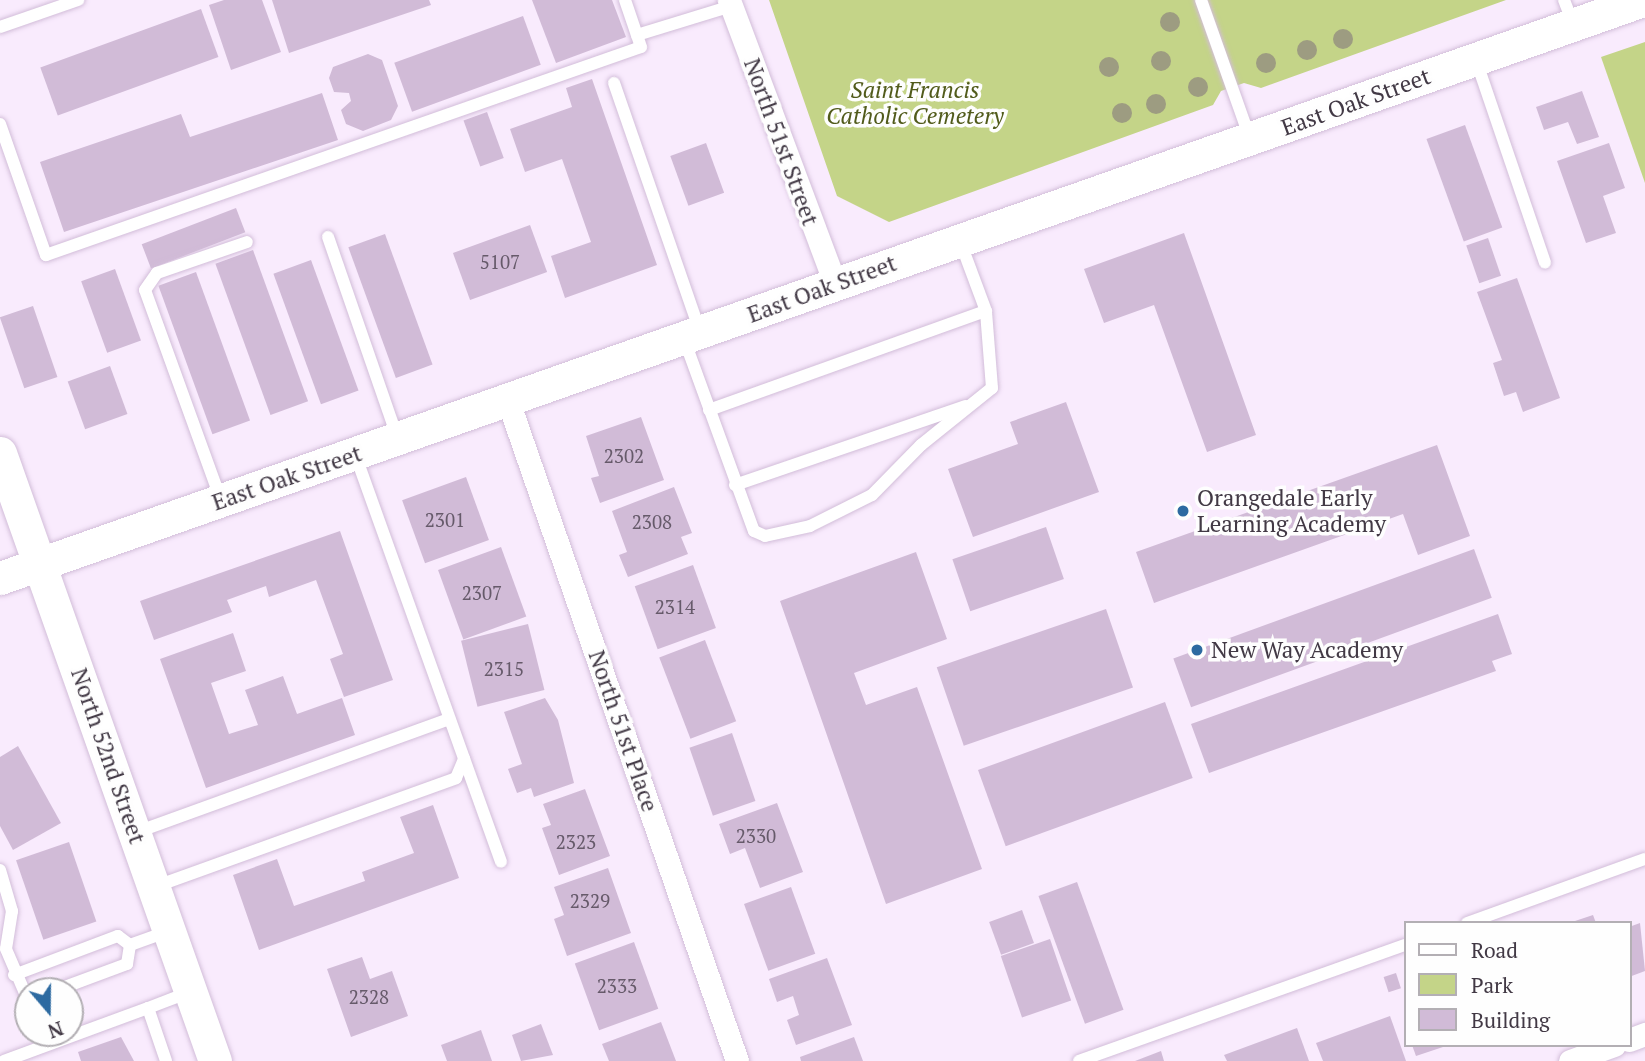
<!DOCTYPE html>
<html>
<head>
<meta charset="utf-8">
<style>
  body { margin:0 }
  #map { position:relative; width:1645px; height:1061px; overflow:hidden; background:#f9ebfd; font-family:"PT Serif",serif }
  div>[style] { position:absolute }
  .green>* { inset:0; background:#c4d488 }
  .building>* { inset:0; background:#d1bbd7; transform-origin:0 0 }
  .roads { filter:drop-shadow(0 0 2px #d2bdd9) drop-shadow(0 0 2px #d2bdd9) }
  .lane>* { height:12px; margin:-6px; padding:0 6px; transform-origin:6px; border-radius:6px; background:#fff }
  .street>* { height:23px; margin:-11.5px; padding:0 11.5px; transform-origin:11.5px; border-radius:11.5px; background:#fff }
  .secondary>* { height:33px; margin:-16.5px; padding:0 16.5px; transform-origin:16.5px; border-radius:16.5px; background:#fff }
  .trees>* { width:20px; height:20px; margin:-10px; border-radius:50%; background:#9d9c81 }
  .dots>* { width:19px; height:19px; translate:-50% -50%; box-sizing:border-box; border:4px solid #fefefe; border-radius:50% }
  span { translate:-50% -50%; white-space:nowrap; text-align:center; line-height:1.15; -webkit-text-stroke:7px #fefefe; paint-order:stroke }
  .number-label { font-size:19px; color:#665a6a }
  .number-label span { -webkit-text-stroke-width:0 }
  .park-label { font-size:23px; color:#515b1b; font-style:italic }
  .street-label { font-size:23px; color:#423945 }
  .poi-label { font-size:23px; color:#423945 }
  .left { translate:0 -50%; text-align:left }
  .legend { position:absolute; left:1404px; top:921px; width:228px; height:126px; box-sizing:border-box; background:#fefefe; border:2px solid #b3afb4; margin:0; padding:9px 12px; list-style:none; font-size:21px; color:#423945 }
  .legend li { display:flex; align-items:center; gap:14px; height:35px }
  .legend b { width:35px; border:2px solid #b3afb4 }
  .north { position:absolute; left:14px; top:977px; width:70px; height:70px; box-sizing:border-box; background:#fefefe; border:2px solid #b3afb4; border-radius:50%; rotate:160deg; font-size:19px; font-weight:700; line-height:28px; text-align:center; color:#423945 }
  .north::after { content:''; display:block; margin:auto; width:24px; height:32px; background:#2d6aa1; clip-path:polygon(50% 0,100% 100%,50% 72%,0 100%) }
</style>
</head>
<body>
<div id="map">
  <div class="green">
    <div style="clip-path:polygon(769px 0,1506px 0,1261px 88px,1244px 83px,1221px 91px,1213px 105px,889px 222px,837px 196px)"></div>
    <div style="clip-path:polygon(1645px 42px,1645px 183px,1601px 57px)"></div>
  </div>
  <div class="building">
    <div style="clip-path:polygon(224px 0,262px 0,281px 52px,231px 70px,209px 5px)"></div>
    <div style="clip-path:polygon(272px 0,429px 0,431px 5px,289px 53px)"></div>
    <div style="clip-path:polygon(532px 0,612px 0,626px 37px,556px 63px)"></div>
    <div style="left:201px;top:9px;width:51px;height:171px;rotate:70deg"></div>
    <div style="left:523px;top:16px;width:52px;height:137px;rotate:70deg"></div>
    <div style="clip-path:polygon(368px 54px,382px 60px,398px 106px,391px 120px,363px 131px,346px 124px,341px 110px,351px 101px,349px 93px,334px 92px,329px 78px,333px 67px)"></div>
    <div style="clip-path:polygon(592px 79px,657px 265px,565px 298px,551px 256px,591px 242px,562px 159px,525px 172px,510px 129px,572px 107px,566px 88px)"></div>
    <div style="clip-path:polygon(1582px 91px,1599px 137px,1577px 144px,1568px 122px,1544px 130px,1536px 107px)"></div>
    <div style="clip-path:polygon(322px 93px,338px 140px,64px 232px,40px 162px,181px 114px,190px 137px)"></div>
    <div style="left:487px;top:112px;width:49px;height:25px;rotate:70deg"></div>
    <div style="left:1465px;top:125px;width:109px;height:41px;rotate:70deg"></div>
    <div style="left:706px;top:143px;width:53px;height:38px;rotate:70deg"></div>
    <div style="clip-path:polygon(1609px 143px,1625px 188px,1603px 196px,1616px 233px,1586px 243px,1557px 161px)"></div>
    <div style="left:236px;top:208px;width:26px;height:101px;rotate:69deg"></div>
    <div style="left:530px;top:225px;width:50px;height:82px;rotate:70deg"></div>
    <div style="clip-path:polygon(1184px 233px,1256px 435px,1207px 452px,1154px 305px,1104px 323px,1084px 269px)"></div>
    <div style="left:385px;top:234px;width:139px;height:39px;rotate:70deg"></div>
    <div style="left:1488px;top:238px;width:40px;height:23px;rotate:71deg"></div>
    <div style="left:253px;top:250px;width:161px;height:40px;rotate:70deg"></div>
    <div style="left:311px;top:260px;width:139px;height:40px;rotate:70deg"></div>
    <div style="left:115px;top:269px;width:76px;height:36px;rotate:70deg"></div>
    <div style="left:196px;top:272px;width:158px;height:40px;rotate:70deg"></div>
    <div style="clip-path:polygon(1517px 278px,1560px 398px,1523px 412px,1516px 392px,1504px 396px,1493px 363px,1502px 360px,1477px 292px)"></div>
    <div style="left:33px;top:306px;width:75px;height:35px;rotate:71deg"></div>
    <div style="left:110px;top:366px;width:51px;height:45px;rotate:70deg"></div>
    <div style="clip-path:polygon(1066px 402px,1099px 492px,973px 537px,948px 469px,1018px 444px,1010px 422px)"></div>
    <div style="clip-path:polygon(641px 417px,664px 480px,600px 503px,591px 478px,599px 476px,586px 436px)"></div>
    <div style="clip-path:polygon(1437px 445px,1470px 536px,1418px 555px,1403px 514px,1154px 603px,1136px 552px)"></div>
    <div style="left:466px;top:477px;width:67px;height:68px;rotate:70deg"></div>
    <div style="clip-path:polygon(674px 487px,692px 533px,681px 537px,688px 554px,628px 577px,619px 555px,627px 552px,612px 511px)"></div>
    <div style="left:1046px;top:527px;width:55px;height:99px;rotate:71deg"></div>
    <div style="clip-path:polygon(340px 531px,393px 680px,344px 697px,330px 659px,343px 654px,316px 580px,269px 597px,266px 586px,227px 600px,232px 612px,154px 640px,140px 601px)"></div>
    <div style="left:501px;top:547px;width:74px;height:67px;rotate:70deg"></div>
    <div style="left:1474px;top:549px;width:52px;height:320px;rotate:70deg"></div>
    <div style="clip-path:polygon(916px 552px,947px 639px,854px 673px,866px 705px,917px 687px,982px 869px,886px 904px,780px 601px)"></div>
    <div style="left:693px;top:565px;width:67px;height:62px;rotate:70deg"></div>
    <div style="left:1106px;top:609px;width:83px;height:179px;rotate:71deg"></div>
    <div style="clip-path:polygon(1498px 614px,1512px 654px,1492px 661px,1496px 671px,1209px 773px,1191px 724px)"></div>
    <div style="left:528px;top:624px;width:68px;height:69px;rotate:76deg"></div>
    <div style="clip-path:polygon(233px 633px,246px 671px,211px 683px,229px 734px,258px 725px,245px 690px,283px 676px,297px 714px,342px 698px,355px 735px,206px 788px,160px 659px)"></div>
    <div style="left:705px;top:640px;width:87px;height:49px;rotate:69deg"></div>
    <div style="clip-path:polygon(545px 698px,558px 720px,574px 783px,534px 797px,531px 788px,517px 793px,508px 769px,522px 764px,504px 712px)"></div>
    <div style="left:1165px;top:702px;width:81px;height:199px;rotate:70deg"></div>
    <div style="left:732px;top:733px;width:72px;height:45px;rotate:71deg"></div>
    <div style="clip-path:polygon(18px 746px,61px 823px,13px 850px,0 826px,0 757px)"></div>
    <div style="clip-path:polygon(585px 789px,610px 856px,559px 875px,542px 828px,551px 825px,543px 804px)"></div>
    <div style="clip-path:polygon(777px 803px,803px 872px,760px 888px,745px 848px,730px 854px,719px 824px)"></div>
    <div style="clip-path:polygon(433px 805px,459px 878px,259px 950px,233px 875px,277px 859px,294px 906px,365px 881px,362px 872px,414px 853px,400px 817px)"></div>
    <div style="left:69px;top:842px;width:84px;height:56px;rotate:71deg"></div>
    <div style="clip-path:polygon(608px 868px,631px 933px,567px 956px,554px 919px,564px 915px,554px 887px)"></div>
    <div style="left:1077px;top:882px;width:136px;height:41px;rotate:70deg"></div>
    <div style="left:791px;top:887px;width:71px;height:50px;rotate:70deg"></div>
    <div style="left:1022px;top:910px;width:35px;height:35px;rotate:70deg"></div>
    <div style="clip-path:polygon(1593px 915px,1596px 923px,1572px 923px,1572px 922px)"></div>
    <div style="clip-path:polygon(1640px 923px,1645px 971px,1629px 977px,1629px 927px)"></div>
    <div style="left:1050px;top:939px;width:65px;height:52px;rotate:71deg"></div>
    <div style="left:634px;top:942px;width:71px;height:63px;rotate:70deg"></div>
    <div style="clip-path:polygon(362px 957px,370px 979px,392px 971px,408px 1016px,351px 1037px,327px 969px)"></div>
    <div style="clip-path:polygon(827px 958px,852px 1025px,796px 1045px,787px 1020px,799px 1015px,793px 996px,777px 1002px,769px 979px)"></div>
    <div style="left:1396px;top:973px;width:16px;height:13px;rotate:72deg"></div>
    <div style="clip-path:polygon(1390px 1016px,1406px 1061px,1323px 1061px,1316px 1043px)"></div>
    <div style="clip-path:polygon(661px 1022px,676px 1061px,609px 1061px,602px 1044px)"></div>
    <div style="clip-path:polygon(541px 1024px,553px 1055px,521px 1061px,512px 1035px)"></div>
    <div style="clip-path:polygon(1297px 1028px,1309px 1061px,1227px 1061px,1224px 1055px)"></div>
    <div style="clip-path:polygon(481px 1030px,492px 1061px,447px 1061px,441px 1045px)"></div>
    <div style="clip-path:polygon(121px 1037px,134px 1061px,81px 1061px,78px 1052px)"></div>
    <div style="clip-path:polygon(854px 1037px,863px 1061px,801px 1061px,800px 1057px)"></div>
    <div style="clip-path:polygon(1412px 1045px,1446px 1045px,1446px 1046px,1416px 1056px)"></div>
    <div style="clip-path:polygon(1161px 1051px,1164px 1061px,1135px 1061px)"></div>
  </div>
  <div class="roads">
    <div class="lane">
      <div style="left:1201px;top:0;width:146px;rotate:70.5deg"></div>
      <div style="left:1564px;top:0;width:25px;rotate:69deg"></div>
      <div style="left:0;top:27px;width:83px;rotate:-19.1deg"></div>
      <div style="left:637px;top:35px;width:98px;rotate:-17.1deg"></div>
      <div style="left:1476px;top:60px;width:214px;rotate:71.2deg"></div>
      <div style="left:614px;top:83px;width:260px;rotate:70.9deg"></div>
      <div style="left:0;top:124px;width:139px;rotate:70.7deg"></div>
      <div style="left:46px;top:255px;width:630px;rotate:-19.27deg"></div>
      <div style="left:641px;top:47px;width:50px;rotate:-108.8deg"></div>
      <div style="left:328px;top:237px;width:214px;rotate:70.9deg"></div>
      <div style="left:684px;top:339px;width:204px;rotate:70deg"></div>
      <div style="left:754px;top:531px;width:12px;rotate:24deg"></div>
      <div style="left:765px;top:536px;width:46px;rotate:-12.5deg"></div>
      <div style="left:810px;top:526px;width:69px;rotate:-26.6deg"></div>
      <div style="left:872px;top:495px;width:70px;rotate:-45.6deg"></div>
      <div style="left:921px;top:445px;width:91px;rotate:-38.8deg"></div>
      <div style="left:992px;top:388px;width:77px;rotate:-94.5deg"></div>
      <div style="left:986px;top:311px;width:75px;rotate:-110.4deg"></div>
      <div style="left:709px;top:410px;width:294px;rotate:-19.7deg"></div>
      <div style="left:355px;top:454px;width:433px;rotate:70.3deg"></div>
      <div style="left:735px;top:485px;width:244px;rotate:-18.9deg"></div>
      <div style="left:221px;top:500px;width:223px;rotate:-109.9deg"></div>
      <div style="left:145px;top:290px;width:21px;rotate:-55deg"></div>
      <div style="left:157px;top:273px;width:95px;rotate:-19deg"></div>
      <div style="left:137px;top:832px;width:332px;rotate:-19.9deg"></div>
      <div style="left:0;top:870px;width:43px;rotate:73.7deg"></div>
      <div style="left:12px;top:911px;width:38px;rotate:99deg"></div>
      <div style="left:6px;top:949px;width:56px;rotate:66.7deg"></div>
      <div style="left:154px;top:887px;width:321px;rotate:-19.8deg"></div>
      <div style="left:456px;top:778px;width:21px;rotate:-67deg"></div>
      <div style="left:1467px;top:923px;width:189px;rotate:-19.8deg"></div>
      <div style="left:130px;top:945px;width:41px;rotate:-19.7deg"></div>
      <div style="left:14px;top:975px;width:111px;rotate:-20.6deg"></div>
      <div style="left:118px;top:936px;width:15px;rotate:37deg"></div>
      <div style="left:54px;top:991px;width:78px;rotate:-20.3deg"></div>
      <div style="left:127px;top:964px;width:19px;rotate:-81deg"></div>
      <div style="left:148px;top:1008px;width:45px;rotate:-20.9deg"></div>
      <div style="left:4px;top:1061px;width:153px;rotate:-20.2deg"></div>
      <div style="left:148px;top:1008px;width:56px;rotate:71.2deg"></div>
      <div style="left:1079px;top:1061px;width:346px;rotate:-19.6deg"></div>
    </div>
    <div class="street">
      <div style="left:729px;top:0;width:303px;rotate:69.5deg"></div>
      <div style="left:508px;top:401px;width:699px;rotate:70.86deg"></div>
      <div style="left:1629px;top:1040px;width:17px;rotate:-21deg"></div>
      <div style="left:1570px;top:1061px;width:47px;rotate:-20deg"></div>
    </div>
    <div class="secondary">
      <div style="left:0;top:453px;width:645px;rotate:70.53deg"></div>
      <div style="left:0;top:578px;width:1742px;rotate:-19.38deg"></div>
    </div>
  </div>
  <div class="trees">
    <div style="left:1170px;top:22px"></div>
    <div style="left:1343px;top:39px"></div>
    <div style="left:1307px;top:50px"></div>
    <div style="left:1161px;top:61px"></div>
    <div style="left:1266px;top:63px"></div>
    <div style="left:1109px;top:67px"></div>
    <div style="left:1198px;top:87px"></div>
    <div style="left:1156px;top:104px"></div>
    <div style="left:1122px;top:113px"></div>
  </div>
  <div class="dots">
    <div style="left:1183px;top:511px;background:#2d6aa1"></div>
    <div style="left:1197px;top:650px;background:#2d6aa1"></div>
  </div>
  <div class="number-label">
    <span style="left:500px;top:262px">5107</span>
    <span style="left:624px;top:456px">2302</span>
    <span style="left:445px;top:520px">2301</span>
    <span style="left:652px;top:522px">2308</span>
    <span style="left:482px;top:593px">2307</span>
    <span style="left:675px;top:607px">2314</span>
    <span style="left:504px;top:669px">2315</span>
    <span style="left:756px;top:836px">2330</span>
    <span style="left:576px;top:842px">2323</span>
    <span style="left:590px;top:901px">2329</span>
    <span style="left:617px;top:986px">2333</span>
    <span style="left:369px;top:997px">2328</span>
  </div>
  <div class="park-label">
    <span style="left:915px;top:103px">Saint Francis<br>Catholic Cemetery</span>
  </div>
  <div class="street-label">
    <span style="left:1356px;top:102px;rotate:-20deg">East Oak Street</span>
    <span style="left:781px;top:142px;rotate:70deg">North 51st Street</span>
    <span style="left:822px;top:289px;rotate:-20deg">East Oak Street</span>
    <span style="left:287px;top:478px;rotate:-19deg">East Oak Street</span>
    <span style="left:623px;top:731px;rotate:71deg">North 51st Place</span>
    <span style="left:108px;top:756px;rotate:71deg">North 52nd Street</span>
  </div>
  <div class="poi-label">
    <span class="left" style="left:1197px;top:511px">Orangedale Early<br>Learning Academy</span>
    <span class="left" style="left:1211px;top:650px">New Way Academy</span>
  </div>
  <ul class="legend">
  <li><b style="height:9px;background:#fff"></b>Road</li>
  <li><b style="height:19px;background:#c4d488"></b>Park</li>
  <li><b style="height:19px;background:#d1bbd7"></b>Building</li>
  </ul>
  <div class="north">N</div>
</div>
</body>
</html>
